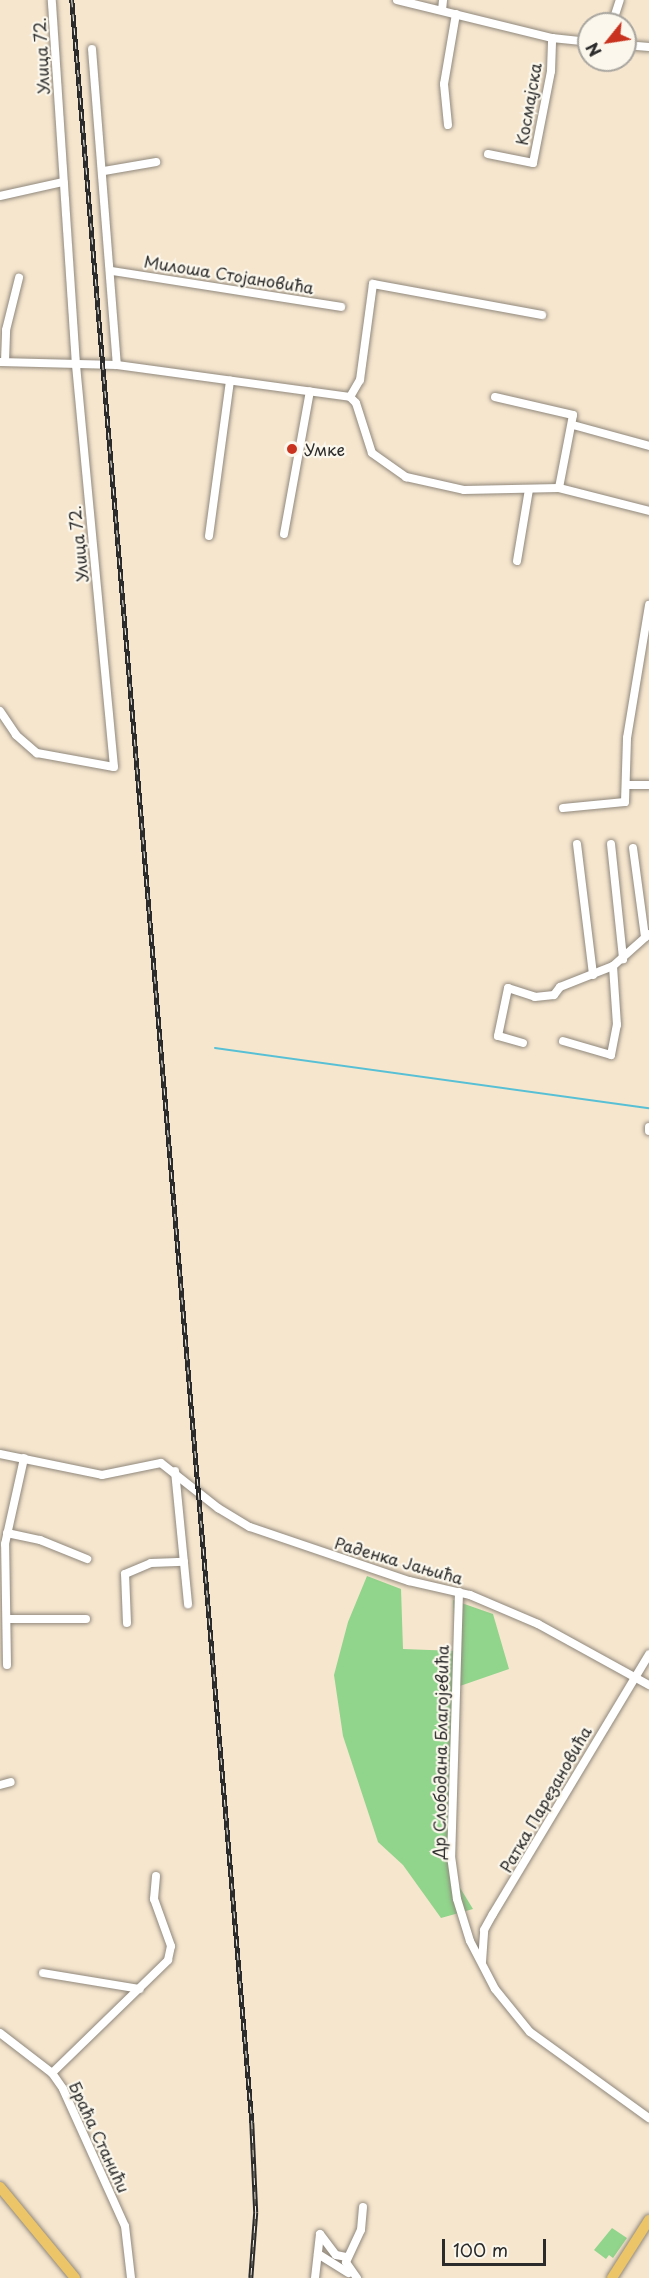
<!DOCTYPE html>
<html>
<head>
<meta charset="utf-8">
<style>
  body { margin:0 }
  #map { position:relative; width:649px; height:2278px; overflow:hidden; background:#f6e6ce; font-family:"Playpen Sans",sans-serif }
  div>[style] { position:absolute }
  .green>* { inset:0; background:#91d48c }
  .stream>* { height:2px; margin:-1px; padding:0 1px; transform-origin:1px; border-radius:1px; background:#58c0d5 }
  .roads { filter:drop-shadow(0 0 2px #90887c) drop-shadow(0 0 2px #90887c) }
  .minor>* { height:8px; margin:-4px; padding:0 4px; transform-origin:4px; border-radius:4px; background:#fff }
  .major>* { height:10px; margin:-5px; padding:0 5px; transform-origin:5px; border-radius:5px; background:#ecc569 }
  .rail>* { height:4.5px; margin-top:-2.25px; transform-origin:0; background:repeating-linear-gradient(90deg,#fbf7ec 0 7px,#2b2b2b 0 14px); box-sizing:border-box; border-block:2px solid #2b2b2b }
  .dots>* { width:16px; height:16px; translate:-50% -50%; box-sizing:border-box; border:3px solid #fbf7ec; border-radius:50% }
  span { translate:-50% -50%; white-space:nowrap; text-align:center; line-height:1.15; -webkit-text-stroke:4.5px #fbf7ec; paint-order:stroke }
  .street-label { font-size:16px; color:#2b2b2b }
  .poi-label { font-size:16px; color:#2b2b2b }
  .left { translate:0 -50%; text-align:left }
  .north { position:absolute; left:577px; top:12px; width:60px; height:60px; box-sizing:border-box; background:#fbf7ec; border:2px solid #a8a59f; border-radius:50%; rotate:240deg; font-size:16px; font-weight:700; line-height:24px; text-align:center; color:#2b2b2b }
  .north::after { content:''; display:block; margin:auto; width:21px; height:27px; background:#c8321e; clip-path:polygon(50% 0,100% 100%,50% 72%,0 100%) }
  .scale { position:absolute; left:442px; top:2239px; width:104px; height:27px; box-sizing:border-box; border:3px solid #2b2b2b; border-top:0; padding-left:8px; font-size:18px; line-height:21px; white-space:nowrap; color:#2b2b2b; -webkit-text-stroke:4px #fbf7ec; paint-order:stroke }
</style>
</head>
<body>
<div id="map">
  <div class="green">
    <div style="clip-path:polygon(367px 1576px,401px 1589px,403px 1649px,456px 1651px,453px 1600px,493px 1614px,509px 1669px,457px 1687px,454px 1878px,473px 1909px,441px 1918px,403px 1865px,378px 1842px,343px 1736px,334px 1675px,348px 1622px)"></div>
    <div style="clip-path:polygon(612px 2228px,627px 2238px,613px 2258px,609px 2255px,606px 2259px,594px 2250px)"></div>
  </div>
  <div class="stream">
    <div style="left:215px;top:1048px;width:438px;rotate:7.9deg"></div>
  </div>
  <div class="roads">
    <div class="minor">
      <div style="left:397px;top:0;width:160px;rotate:13.8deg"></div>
      <div style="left:552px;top:38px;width:37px;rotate:6deg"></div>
      <div style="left:442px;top:10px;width:10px;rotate:-84deg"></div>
      <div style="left:612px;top:24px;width:25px;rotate:-72deg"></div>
      <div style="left:625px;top:45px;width:24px;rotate:5deg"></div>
      <div style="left:92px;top:49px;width:317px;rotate:85.5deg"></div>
      <div style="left:448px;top:125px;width:41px;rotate:-95.6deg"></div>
      <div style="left:444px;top:84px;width:71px;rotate:-80.3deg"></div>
      <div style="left:488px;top:154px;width:46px;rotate:11.3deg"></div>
      <div style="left:533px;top:163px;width:94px;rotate:-78.9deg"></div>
      <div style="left:551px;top:71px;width:33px;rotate:-88deg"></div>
      <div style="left:104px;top:171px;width:53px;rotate:-9.8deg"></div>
      <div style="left:0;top:196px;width:65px;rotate:-12.5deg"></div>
      <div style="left:112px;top:271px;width:232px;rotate:8.9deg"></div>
      <div style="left:0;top:362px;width:117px;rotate:1.5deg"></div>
      <div style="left:117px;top:365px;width:235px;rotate:7.8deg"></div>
      <div style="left:350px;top:397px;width:8px;rotate:45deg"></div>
      <div style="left:356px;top:403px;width:52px;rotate:72.3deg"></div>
      <div style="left:372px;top:453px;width:42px;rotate:35.2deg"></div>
      <div style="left:406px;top:477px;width:59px;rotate:12.6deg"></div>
      <div style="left:464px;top:490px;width:95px;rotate:-1.2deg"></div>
      <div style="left:559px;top:488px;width:93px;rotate:14.3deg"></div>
      <div style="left:5px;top:362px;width:32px;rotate:-88deg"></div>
      <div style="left:6px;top:330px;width:54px;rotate:-76deg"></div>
      <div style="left:350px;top:397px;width:20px;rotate:-60deg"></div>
      <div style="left:360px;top:380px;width:97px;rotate:-82.3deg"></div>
      <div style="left:373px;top:284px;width:172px;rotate:10.4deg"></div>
      <div style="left:495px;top:397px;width:80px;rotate:13deg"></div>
      <div style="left:573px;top:415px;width:74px;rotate:100.9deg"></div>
      <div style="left:573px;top:425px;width:79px;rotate:15.4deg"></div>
      <div style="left:284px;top:534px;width:145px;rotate:-79.7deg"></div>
      <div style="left:209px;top:536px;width:157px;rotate:-82.3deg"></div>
      <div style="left:517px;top:561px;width:73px;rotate:-80.5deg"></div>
      <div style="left:0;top:711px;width:29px;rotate:56deg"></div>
      <div style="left:16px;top:735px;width:28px;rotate:41deg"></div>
      <div style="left:37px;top:753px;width:78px;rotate:10.3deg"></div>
      <div style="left:114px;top:767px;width:404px;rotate:-95.4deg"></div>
      <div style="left:76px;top:365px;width:366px;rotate:-93.8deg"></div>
      <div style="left:626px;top:785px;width:23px"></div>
      <div style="left:563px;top:808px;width:62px;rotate:-5.5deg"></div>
      <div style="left:625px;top:802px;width:64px;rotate:-88.2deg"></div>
      <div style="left:627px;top:738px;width:135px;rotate:-80.6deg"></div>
      <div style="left:577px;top:844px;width:132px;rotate:83deg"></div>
      <div style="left:611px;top:844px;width:116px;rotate:84deg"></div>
      <div style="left:633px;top:848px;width:90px;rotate:82.3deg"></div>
      <div style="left:563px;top:1041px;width:50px;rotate:16.3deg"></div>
      <div style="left:611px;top:1055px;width:31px;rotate:-79deg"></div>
      <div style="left:617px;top:1025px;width:59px;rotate:-93.9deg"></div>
      <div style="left:523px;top:1043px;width:26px;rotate:-164deg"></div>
      <div style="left:498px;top:1036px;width:49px;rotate:-78.2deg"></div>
      <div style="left:508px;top:988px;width:28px;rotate:18deg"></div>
      <div style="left:535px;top:997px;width:19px;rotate:-6deg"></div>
      <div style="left:554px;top:995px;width:10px;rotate:-53deg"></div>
      <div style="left:560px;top:987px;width:57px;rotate:-21.6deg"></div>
      <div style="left:613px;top:966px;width:48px;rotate:-41.6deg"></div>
      <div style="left:649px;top:1127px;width:4px;rotate:90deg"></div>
      <div style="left:0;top:1454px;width:104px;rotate:11.6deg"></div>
      <div style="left:102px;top:1475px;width:60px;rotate:-11.5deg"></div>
      <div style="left:161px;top:1463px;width:73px;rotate:38.3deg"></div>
      <div style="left:218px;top:1508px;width:37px;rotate:31deg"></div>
      <div style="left:250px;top:1527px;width:168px;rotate:18.8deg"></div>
      <div style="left:409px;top:1581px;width:63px;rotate:12.9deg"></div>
      <div style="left:470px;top:1595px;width:74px;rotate:23.1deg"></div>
      <div style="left:538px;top:1624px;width:127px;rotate:28.8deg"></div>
      <div style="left:175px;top:1471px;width:134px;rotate:84.4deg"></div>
      <div style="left:7px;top:1533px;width:34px;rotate:12deg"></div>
      <div style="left:40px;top:1540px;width:51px;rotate:22deg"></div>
      <div style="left:459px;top:1592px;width:264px;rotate:91.7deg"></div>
      <div style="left:451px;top:1856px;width:43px;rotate:82.1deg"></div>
      <div style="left:457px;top:1899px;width:44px;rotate:72.8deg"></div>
      <div style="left:470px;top:1941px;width:54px;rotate:62.5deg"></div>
      <div style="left:495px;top:1989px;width:55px;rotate:50.9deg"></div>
      <div style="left:530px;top:2032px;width:147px;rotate:35.9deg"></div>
      <div style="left:8px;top:1619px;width:78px"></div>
      <div style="left:127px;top:1623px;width:49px;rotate:-92.3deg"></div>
      <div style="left:125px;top:1574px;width:28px;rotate:-23deg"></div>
      <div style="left:151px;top:1563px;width:33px;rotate:-2deg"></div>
      <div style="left:7px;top:1665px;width:121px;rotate:-90.9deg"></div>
      <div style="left:5px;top:1544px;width:88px;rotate:-77.5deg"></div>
      <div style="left:0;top:1785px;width:11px;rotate:-15deg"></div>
      <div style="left:482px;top:1962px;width:32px;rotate:-86deg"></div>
      <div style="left:484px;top:1930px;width:18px;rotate:-61deg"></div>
      <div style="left:493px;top:1914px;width:303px;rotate:-59deg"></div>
      <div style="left:43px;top:1973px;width:98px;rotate:9.4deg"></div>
      <div style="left:0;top:2033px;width:66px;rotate:37.6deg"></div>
      <div style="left:52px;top:2073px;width:19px;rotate:55deg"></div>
      <div style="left:63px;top:2089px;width:150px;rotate:65.7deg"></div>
      <div style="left:125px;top:2226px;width:52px;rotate:83.4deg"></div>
      <div style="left:52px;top:2073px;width:162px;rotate:-44.2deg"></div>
      <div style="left:168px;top:1960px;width:14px;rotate:-78deg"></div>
      <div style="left:171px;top:1946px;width:50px;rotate:-109.9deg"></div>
      <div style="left:154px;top:1899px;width:23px;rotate:-85deg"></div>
      <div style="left:320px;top:2234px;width:26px;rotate:53deg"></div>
      <div style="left:336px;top:2255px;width:10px;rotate:11deg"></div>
      <div style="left:318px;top:2254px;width:36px;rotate:32deg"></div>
      <div style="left:315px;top:2278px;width:44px;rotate:-83.5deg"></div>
      <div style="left:357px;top:2278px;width:19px;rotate:-125deg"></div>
      <div style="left:346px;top:2262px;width:35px;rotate:-65deg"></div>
      <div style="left:361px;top:2230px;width:23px;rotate:-85deg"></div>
    </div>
    <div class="major">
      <div style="left:0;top:2187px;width:118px;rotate:50.5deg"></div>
      <div style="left:612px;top:2278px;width:69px;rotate:-57.5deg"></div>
    </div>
  </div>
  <div class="rail">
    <div style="left:72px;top:0;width:2130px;rotate:85.15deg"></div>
    <div style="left:252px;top:2122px;width:90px;rotate:87.5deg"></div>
    <div style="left:256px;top:2212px;width:66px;rotate:94.3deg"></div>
  </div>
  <div class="dots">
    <div style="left:292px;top:449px;background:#c8321e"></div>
  </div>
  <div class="street-label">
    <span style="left:41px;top:56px;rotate:-93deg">Улица 72.</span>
    <span style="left:528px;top:104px;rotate:-80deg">Космајска</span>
    <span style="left:229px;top:274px;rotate:9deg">Милоша Стојановића</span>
    <span style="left:78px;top:544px;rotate:-96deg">Улица 72.</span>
    <span style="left:399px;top:1560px;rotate:16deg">Раденка Јањића</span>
    <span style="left:440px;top:1752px;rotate:-89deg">Др Слободана Благојевића</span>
    <span style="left:545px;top:1799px;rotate:-60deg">Ратка Парезановића</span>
    <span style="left:100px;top:2137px;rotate:65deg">Браћа Станићи</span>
  </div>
  <div class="poi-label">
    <span class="left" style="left:304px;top:449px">Умке</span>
  </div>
  <div class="north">N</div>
  <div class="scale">100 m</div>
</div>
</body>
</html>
